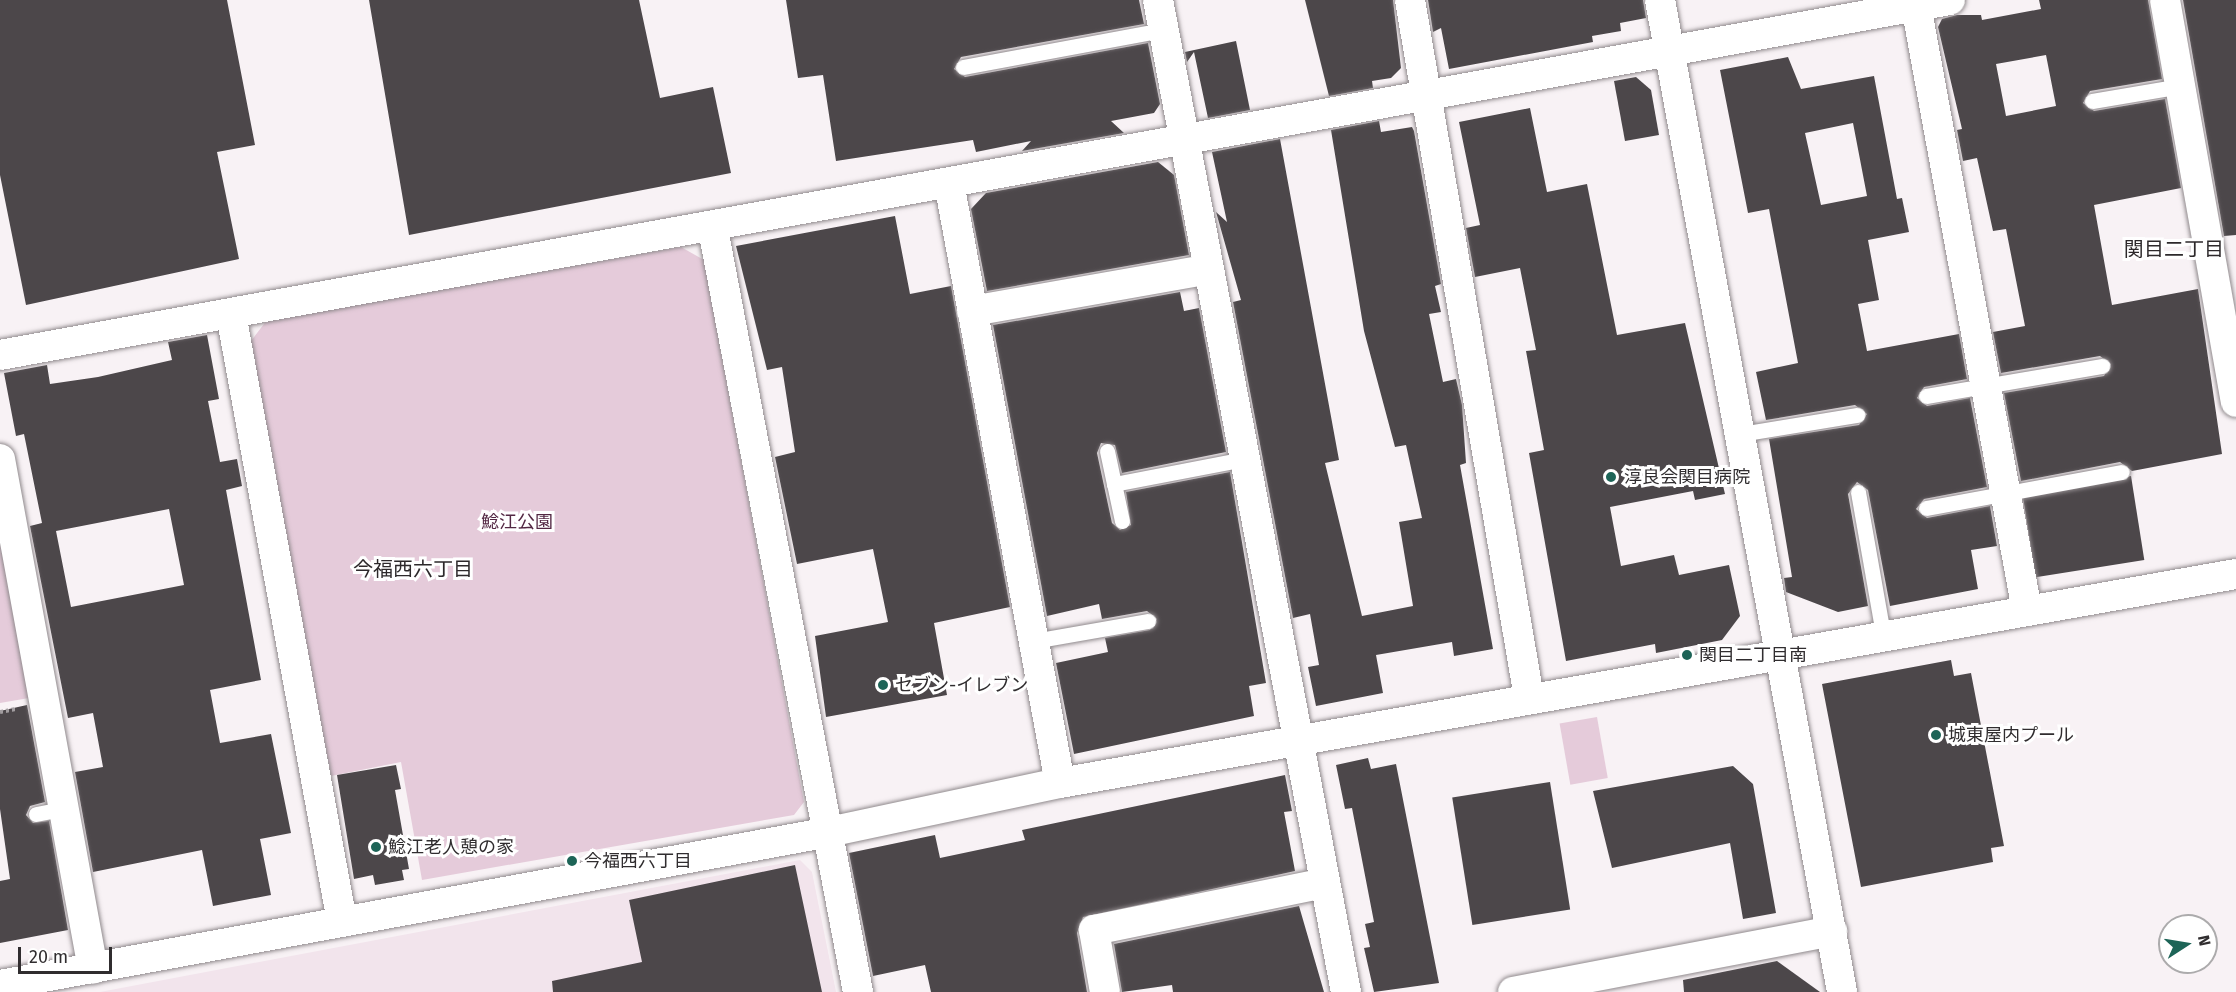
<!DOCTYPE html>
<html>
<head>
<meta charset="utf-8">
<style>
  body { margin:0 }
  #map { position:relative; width:2236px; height:992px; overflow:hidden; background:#f8f2f5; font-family:"Fira Sans","Noto Sans JP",sans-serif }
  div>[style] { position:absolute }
  .built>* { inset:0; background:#f2e4ec }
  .green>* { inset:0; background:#e5cbda; transform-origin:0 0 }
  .building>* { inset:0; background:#4c474a; transform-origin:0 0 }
  .path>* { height:4px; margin-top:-2px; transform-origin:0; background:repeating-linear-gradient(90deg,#a29da0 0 3px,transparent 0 6px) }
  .roads { filter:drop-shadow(0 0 2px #908a8d) drop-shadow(0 0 2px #908a8d) }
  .service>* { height:15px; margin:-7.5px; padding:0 7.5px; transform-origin:7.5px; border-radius:7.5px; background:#fff }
  .minor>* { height:30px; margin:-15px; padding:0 15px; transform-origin:15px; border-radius:15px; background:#fff }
  .dots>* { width:16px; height:16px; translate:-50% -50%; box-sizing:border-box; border:3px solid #fff; border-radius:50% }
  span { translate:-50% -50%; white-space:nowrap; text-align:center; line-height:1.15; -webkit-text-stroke:6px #fff; paint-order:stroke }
  .poi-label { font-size:18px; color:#302d2f }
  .left { translate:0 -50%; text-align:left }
  .park-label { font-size:18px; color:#532743 }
  .neighbourhood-label { font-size:20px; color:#2d292b }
  .north { position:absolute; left:2158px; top:914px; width:60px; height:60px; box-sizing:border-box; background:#fff; border:2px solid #acabac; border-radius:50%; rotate:78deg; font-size:16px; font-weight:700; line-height:24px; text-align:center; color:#302d2f }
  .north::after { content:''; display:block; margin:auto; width:21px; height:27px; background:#1d6457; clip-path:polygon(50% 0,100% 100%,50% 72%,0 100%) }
  .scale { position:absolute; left:18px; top:947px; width:94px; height:27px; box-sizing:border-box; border:3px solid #302d2f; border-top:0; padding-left:8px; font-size:18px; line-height:21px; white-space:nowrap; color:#302d2f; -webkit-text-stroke:4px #fff; paint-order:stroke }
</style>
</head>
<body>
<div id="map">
  <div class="built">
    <div style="clip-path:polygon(800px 860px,812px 872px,836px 992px,100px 992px)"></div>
  </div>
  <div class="green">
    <div style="clip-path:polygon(681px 247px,704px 260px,804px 802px,794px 815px,422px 880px,401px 762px,331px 776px,248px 345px,267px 320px)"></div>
    <div style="clip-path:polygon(0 543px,29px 698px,0 703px)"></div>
    <div style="left:1597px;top:717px;width:62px;height:38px;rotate:80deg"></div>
  </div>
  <div class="building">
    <div style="clip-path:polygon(0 0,227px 0,255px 145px,217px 152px,239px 259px,26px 305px,0 175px)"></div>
    <div style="clip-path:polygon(369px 0,639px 0,660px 98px,713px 87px,731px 173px,409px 235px)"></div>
    <div style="clip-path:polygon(786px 0,1139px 0,1144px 24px,961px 57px,954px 69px,965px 77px,1148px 43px,1160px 104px,1154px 113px,1111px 121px,1124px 133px,1022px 151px,1031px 141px,976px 152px,973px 140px,836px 161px,823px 75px,798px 78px)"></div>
    <div style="clip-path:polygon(1305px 0,1393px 0,1401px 68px,1391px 78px,1372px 81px,1373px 88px,1329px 96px)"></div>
    <div style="clip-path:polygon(1428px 0,1643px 0,1646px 18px,1620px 23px,1621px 31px,1592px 36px,1593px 42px,1449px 69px,1441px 28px,1433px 32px)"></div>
    <div style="clip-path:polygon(evenodd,2039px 0,2148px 0,2162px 79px,2090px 91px,2083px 103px,2094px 111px,2165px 99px,2181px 188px,2094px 205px,2112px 305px,2198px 289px,2222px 454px,2132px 471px,2120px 462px,2021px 481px,2004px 393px,2104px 376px,2111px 364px,2100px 356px,2001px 373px,1993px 332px,2025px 326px,2006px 229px,1993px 231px,1977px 158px,1963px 161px,1957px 130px,1962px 129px,1938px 27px,1942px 19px,1957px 15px,1981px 15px,1982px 20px,2041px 9px,2039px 0,2046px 55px,2056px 106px,2006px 116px,1996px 64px,2046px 55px)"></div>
    <div style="clip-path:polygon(2183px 0,2236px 0,2236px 235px,2224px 236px)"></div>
    <div style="clip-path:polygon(1236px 41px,1250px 110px,1208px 118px,1194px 52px,1187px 62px,1185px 52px)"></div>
    <div style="clip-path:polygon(evenodd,1788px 57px,1801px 89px,1874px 76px,1897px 199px,1902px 198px,1909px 232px,1868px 240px,1879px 300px,1858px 304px,1867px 351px,1959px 334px,1967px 379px,1924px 387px,1917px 398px,1927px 406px,1970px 398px,1987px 487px,1924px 499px,1916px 509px,1927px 518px,1990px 506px,1997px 546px,1971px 550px,1978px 589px,1890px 606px,1868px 490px,1857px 482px,1848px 494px,1868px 606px,1838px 612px,1786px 592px,1784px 578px,1792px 577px,1769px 439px,1859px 425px,1867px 414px,1855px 405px,1766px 420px,1756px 372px,1798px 363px,1769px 209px,1748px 213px,1720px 70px,1788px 57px,1853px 123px,1867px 196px,1821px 205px,1805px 133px,1853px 123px)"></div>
    <div style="clip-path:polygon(1636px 77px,1651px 90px,1659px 135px,1625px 141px,1614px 81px)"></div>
    <div style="clip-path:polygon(1530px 108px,1547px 192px,1587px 184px,1617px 335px,1685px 323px,1725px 494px,1695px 500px,1693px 491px,1610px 507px,1621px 566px,1674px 555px,1679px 575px,1729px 565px,1740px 616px,1722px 640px,1656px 653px,1655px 644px,1566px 661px,1529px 453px,1544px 450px,1526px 351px,1536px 350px,1520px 268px,1475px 277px,1466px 228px,1480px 225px,1459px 122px)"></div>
    <div style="clip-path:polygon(1379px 121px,1381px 132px,1412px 127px,1414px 131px,1441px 284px,1435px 286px,1441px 312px,1429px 314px,1443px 382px,1456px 379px,1462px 405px,1466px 463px,1460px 465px,1493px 649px,1454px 656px,1452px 642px,1376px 655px,1383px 693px,1316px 706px,1308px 667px,1319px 665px,1310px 614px,1293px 618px,1233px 302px,1241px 300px,1216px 212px,1227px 222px,1212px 152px,1280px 139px,1339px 460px,1325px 463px,1362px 616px,1413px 606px,1399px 522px,1422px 518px,1406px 445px,1395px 447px,1364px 331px,1331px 130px)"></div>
    <div style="clip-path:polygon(1158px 162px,1174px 175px,1189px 255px,987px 291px,971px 209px,986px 193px)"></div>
    <div style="clip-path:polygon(895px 216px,910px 294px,951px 286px,1010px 607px,934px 623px,947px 695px,826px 717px,815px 636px,888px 622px,873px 549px,797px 564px,775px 457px,795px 452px,782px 367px,767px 370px,736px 246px)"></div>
    <div style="clip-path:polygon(1180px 292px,1184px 311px,1199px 308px,1226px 452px,1122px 473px,1115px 445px,1101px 443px,1097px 453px,1112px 523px,1120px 530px,1131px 525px,1126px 492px,1230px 472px,1266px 683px,1249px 686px,1254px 716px,1074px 754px,1056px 663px,1108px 652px,1105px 638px,1150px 630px,1157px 619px,1147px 611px,1102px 619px,1099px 604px,1047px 616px,993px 325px)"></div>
    <div style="clip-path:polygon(evenodd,207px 335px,219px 399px,208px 401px,220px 462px,237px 459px,242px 486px,226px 490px,261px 680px,210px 690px,220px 743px,271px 734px,291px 833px,260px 839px,271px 895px,213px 906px,202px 850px,93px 872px,75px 772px,103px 767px,93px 713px,68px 718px,30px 526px,42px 523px,24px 434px,16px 436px,4px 373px,47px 365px,50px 384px,98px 377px,172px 360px,168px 342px,207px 335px,169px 509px,184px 585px,71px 607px,56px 531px,169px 509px)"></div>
    <div style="left:2131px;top:476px;width:85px;height:110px;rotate:81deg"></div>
    <div style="clip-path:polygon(1951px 660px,1954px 676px,1971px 673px,2004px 846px,1991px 848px,1993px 862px,1861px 887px,1822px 684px)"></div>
    <div style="clip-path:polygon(27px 705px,45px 802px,30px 806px,26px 815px,33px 823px,49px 821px,68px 930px,0 943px,0 881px,10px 879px,0 809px,0 711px)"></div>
    <div style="clip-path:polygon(1368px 758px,1371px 769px,1396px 764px,1439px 983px,1374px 992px,1364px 948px,1370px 947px,1365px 924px,1374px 922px,1352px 808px,1345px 809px,1336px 765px)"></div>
    <div style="clip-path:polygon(396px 765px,401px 789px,395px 790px,409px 869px,402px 870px,404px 880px,375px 885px,373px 875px,354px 879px,337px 775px)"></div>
    <div style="clip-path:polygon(1733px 766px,1753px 784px,1776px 913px,1743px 919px,1730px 843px,1612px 868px,1593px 791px)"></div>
    <div style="clip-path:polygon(1285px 775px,1292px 811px,1284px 812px,1295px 871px,1083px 917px,1077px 933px,1087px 992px,931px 992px,925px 965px,873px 976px,849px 853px,935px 835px,940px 858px,1025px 840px,1022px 830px)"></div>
    <div style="left:1550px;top:782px;width:129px;height:99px;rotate:81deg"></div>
    <div style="clip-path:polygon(795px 865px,822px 992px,553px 992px,552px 981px,642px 962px,629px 900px)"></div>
    <div style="clip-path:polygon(1299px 906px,1324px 992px,1173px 992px,1172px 985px,1122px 992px,1114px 944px)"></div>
    <div style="clip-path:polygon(1777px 961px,1820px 992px,1684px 992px,1683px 980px)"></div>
  </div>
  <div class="path">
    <div style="left:0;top:712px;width:16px;rotate:-11deg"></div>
  </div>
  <div class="roads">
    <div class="service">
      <div style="left:963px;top:67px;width:203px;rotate:-10.5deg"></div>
      <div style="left:2092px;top:101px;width:90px;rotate:-9.6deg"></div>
      <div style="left:1926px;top:396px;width:179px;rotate:-9.7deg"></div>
      <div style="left:1741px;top:434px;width:118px;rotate:-9.3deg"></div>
      <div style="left:1107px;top:451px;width:34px;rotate:78deg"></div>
      <div style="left:1858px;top:492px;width:149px;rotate:80deg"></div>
      <div style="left:1926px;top:508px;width:199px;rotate:-10.4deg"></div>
      <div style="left:1122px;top:521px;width:38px;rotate:-102deg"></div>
      <div style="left:1114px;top:484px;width:132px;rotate:-10.9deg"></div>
      <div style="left:1033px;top:641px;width:117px;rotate:-9.9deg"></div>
      <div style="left:36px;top:814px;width:31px;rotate:-11deg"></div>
    </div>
    <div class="minor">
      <div style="left:1158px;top:0;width:1010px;rotate:79.27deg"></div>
      <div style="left:1410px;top:0;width:708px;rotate:80.32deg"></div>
      <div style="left:1660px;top:0;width:1009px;rotate:79.6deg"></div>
      <div style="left:1915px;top:0;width:621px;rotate:79.61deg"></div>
      <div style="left:2165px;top:0;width:408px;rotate:80deg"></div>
      <div style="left:949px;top:183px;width:610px;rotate:79.52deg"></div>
      <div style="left:713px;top:229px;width:777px;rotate:79.24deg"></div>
      <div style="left:972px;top:311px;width:237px;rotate:-10deg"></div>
      <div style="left:231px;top:314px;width:618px;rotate:79.65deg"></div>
      <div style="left:0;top:355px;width:1982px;rotate:-10.32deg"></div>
      <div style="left:0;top:459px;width:518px;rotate:79.67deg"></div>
      <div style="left:0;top:985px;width:838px;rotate:-10.45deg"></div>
      <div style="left:824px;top:833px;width:241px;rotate:-12deg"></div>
      <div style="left:1060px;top:783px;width:1194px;rotate:-10.08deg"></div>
      <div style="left:1105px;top:992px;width:63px;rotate:-100.1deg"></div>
      <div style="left:1094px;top:930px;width:235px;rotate:-11.5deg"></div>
      <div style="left:1513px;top:992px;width:325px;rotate:-10.8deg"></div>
    </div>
  </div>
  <div class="dots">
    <div style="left:1611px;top:477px;background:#1d6457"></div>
    <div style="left:1687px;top:655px;background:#1d6457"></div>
    <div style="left:883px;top:685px;background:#1d6457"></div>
    <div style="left:1936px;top:735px;background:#1d6457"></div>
    <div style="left:376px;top:847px;background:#1d6457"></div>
    <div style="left:572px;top:861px;background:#1d6457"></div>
  </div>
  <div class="poi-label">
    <span class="left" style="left:1624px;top:477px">淳良会関目病院</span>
    <span class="left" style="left:1699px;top:655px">関目二丁目南</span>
    <span class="left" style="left:895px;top:685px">セブン-イレブン</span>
    <span class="left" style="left:1948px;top:735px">城東屋内プール</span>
    <span class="left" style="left:388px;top:847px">鯰江老人憩の家</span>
    <span class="left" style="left:584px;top:861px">今福西六丁目</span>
  </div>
  <div class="park-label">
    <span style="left:517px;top:522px">鯰江公園</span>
  </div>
  <div class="neighbourhood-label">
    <span style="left:2174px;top:249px">関目二丁目</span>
    <span style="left:413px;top:569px">今福西六丁目</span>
  </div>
  <div class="north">N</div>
  <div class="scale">20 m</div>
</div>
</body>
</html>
